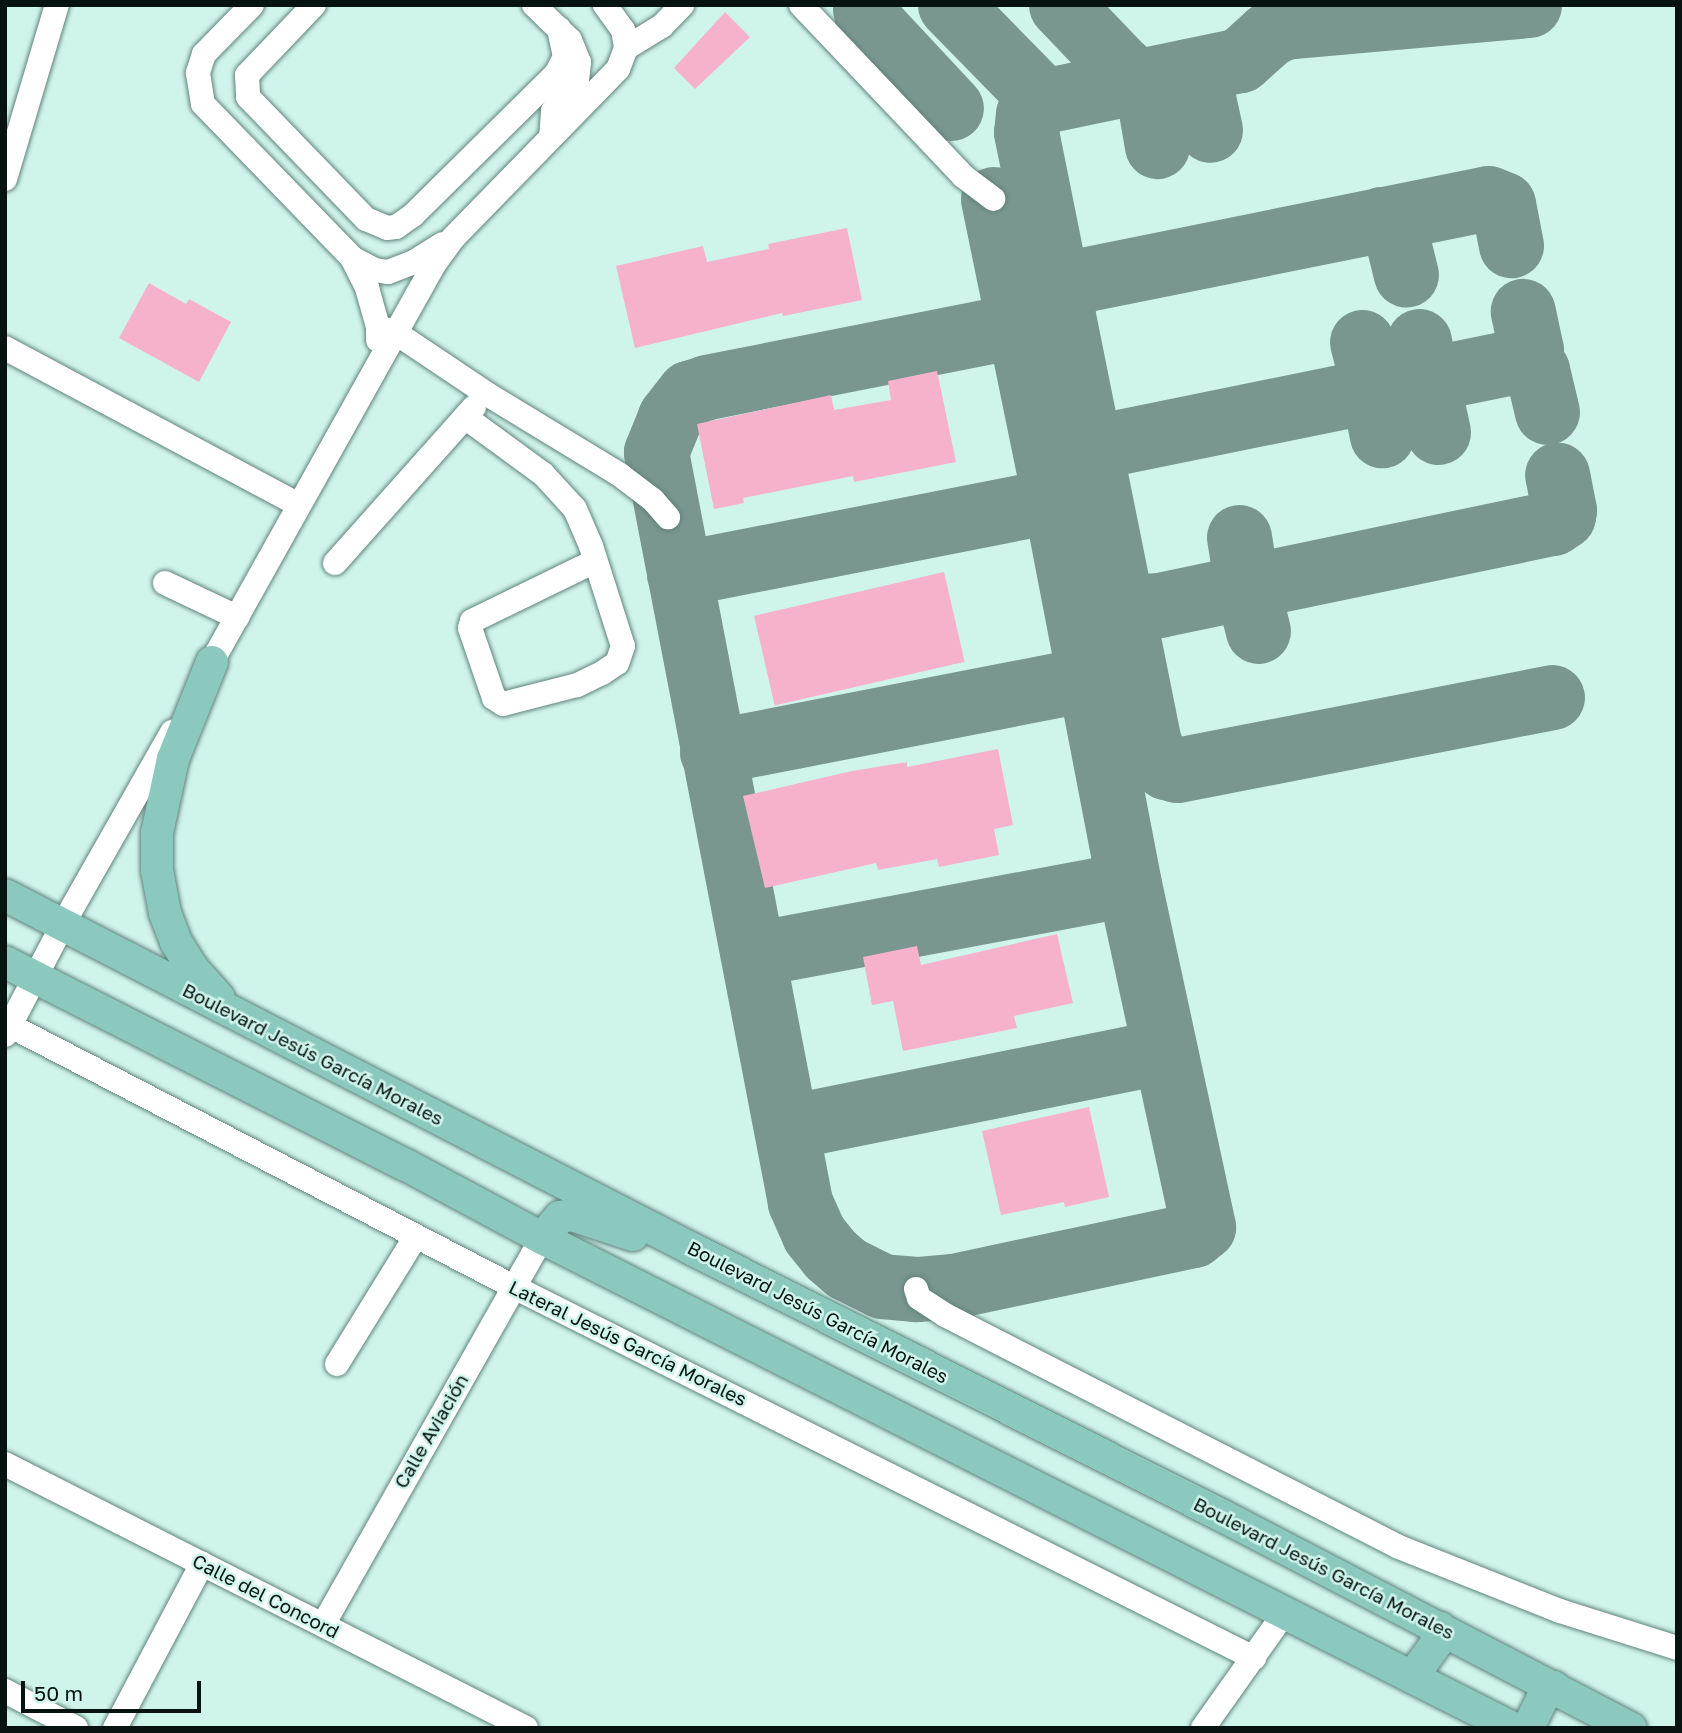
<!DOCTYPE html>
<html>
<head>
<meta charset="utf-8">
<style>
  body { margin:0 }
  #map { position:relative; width:1682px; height:1733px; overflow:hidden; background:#cff4ec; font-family:"Golos Text",sans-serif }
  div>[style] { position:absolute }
  .taxiway>* { height:65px; margin:-32.5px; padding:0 32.5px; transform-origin:32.5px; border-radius:32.5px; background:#7a9690 }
  .building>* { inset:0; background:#f6b1cc; transform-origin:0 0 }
  .roads { filter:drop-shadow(0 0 2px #60827b) drop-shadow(0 0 2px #60827b) }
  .minor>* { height:24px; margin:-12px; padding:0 12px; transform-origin:12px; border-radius:12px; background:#fff }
  .major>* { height:32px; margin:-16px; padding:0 16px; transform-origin:16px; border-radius:16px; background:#8bc8be }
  span { translate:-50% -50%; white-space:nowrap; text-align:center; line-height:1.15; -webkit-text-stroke:5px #cff4ec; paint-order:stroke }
  .street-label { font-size:19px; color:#061311 }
  .frame { position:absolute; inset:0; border:7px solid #061311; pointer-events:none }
  .scale { position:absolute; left:21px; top:1681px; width:180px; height:32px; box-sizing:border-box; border:4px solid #061311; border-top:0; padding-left:9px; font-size:21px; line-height:24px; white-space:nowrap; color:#061311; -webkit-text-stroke:5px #cff4ec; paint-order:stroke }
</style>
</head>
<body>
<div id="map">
  <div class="taxiway">
    <div style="left:950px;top:5px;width:134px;rotate:45.6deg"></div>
    <div style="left:1061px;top:5px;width:86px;rotate:46.4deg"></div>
    <div style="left:1120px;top:67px;width:34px;rotate:38deg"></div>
    <div style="left:1529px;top:5px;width:246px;rotate:174.9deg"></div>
    <div style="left:1284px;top:27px;width:17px;rotate:155deg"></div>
    <div style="left:1269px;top:34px;width:39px;rotate:138deg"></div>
    <div style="left:1240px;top:60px;width:205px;rotate:168.2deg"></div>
    <div style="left:1039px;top:102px;width:16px;rotate:133deg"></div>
    <div style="left:1028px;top:114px;width:18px;rotate:96deg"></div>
    <div style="left:1026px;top:132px;width:623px;rotate:78.62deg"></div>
    <div style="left:1149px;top:743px;width:17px;rotate:66deg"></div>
    <div style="left:1156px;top:759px;width:13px;rotate:39deg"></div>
    <div style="left:1166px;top:767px;width:11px;rotate:15deg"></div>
    <div style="left:1177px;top:770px;width:382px;rotate:-11deg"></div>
    <div style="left:865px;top:9px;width:9px;rotate:77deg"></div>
    <div style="left:867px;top:18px;width:123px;rotate:47deg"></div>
    <div style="left:1188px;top:71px;width:14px;rotate:36deg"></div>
    <div style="left:1199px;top:79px;width:52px;rotate:77.8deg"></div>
    <div style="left:1152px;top:79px;width:10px;rotate:119deg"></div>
    <div style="left:1147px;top:88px;width:59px;rotate:80.2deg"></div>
    <div style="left:993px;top:199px;width:307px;rotate:78.4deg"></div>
    <div style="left:1055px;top:500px;width:391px;rotate:79.1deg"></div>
    <div style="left:1129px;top:884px;width:351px;rotate:77.8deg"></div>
    <div style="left:1203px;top:1227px;width:13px;rotate:141deg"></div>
    <div style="left:1193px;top:1235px;width:245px;rotate:168deg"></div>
    <div style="left:953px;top:1286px;width:37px;rotate:175deg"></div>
    <div style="left:916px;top:1289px;width:34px;rotate:-175deg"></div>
    <div style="left:882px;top:1286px;width:40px;rotate:-153.4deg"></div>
    <div style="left:846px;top:1268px;width:21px;rotate:-139deg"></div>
    <div style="left:830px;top:1254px;width:26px;rotate:-129deg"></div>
    <div style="left:814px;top:1234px;width:35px;rotate:-114deg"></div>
    <div style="left:800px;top:1202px;width:764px;rotate:-100.87deg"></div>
    <div style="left:656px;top:452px;width:38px;rotate:-68deg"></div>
    <div style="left:670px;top:417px;width:31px;rotate:-52deg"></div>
    <div style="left:689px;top:393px;width:19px;rotate:-18deg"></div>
    <div style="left:707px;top:387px;width:318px;rotate:-11.2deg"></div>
    <div style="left:1381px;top:219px;width:15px;rotate:28deg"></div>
    <div style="left:1394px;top:226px;width:50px;rotate:76.2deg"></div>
    <div style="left:1061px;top:308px;width:16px;rotate:-75deg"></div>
    <div style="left:1065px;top:293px;width:21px;rotate:-37deg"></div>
    <div style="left:1082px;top:280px;width:414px;rotate:-11.4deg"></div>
    <div style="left:1488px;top:198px;width:16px;rotate:22deg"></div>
    <div style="left:1503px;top:204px;width:42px;rotate:79deg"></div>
    <div style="left:1419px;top:341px;width:27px;rotate:80deg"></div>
    <div style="left:1424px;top:368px;width:14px;rotate:111deg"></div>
    <div style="left:1419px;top:381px;width:13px;rotate:42deg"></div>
    <div style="left:1429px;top:390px;width:43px;rotate:77.9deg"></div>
    <div style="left:1362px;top:342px;width:40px;rotate:75.6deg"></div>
    <div style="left:1372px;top:381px;width:15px;rotate:127deg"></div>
    <div style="left:1363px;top:393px;width:14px;rotate:30deg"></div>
    <div style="left:1375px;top:400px;width:36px;rotate:79deg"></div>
    <div style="left:1527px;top:359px;width:15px;rotate:48deg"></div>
    <div style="left:1537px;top:370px;width:43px;rotate:76.6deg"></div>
    <div style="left:1094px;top:468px;width:18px;rotate:-71deg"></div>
    <div style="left:1100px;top:451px;width:16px;rotate:-30deg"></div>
    <div style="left:1114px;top:443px;width:421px;rotate:-11.5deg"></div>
    <div style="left:1527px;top:359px;width:10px;rotate:-66deg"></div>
    <div style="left:1531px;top:350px;width:40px;rotate:-102deg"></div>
    <div style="left:1239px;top:537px;width:36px;rotate:81deg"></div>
    <div style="left:1245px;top:573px;width:17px;rotate:115deg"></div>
    <div style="left:1238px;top:588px;width:13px;rotate:32deg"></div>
    <div style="left:1249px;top:595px;width:37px;rotate:76deg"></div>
    <div style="left:679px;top:574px;width:383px;rotate:-11.1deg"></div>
    <div style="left:1118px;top:589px;width:24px;rotate:45deg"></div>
    <div style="left:1135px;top:606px;width:24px;rotate:-2deg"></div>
    <div style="left:1159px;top:605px;width:402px;rotate:-11.8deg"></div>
    <div style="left:1553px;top:523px;width:12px;rotate:-35deg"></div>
    <div style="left:1563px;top:516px;width:6px;rotate:-81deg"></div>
    <div style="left:1564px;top:510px;width:36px;rotate:-101deg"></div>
    <div style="left:712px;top:752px;width:383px;rotate:-11deg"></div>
    <div style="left:754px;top:954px;width:381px;rotate:-10.6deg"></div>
    <div style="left:788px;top:1127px;width:384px;rotate:-11.4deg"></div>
  </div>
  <div class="building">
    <div style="clip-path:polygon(725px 12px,750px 37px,695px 89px,674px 68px)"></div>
    <div style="clip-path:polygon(847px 228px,862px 300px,783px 316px,782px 313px,635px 348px,616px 266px,703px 246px,707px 262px,769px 249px,768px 244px)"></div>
    <div style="clip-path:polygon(149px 283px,186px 304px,189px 299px,231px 322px,199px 382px,119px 338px)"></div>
    <div style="clip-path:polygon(937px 371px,956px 462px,854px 482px,853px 476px,743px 498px,744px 503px,714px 509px,697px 424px,831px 395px,834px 410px,891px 400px,888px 381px)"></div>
    <div style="left:944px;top:572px;width:92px;height:195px;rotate:77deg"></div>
    <div style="clip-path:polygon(998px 749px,1013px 825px,994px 829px,999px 855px,939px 867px,937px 859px,878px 870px,876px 863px,765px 888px,743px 796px,852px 771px,907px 762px,907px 767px)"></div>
    <div style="clip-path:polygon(1057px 934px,1073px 1003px,1014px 1016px,1017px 1028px,903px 1051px,893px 1001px,872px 1005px,863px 957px,917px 946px,921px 965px)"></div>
    <div style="clip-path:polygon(1089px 1107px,1109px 1197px,1065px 1207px,1064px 1202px,1001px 1215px,982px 1131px)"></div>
  </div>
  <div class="roads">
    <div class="minor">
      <div style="left:252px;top:5px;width:69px;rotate:134.4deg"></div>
      <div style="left:204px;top:54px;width:20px;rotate:108deg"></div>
      <div style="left:198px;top:73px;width:31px;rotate:81deg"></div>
      <div style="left:203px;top:104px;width:214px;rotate:45.9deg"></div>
      <div style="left:352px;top:258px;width:26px;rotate:28deg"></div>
      <div style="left:375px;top:270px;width:13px;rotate:9deg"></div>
      <div style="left:388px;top:272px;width:28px;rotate:-21deg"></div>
      <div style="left:414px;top:262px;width:34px;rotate:-32deg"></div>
      <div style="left:314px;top:5px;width:97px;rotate:133.7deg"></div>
      <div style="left:247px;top:75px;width:22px;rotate:87deg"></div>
      <div style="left:248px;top:97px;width:170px;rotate:46deg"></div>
      <div style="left:366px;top:219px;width:23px;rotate:23deg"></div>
      <div style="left:387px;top:228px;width:9px;rotate:-6deg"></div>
      <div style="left:396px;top:227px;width:21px;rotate:-35deg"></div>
      <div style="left:413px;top:215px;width:201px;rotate:-44.6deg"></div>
      <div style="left:556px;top:74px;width:19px;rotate:-62deg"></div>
      <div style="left:565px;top:57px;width:29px;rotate:-102deg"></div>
      <div style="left:534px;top:5px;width:50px;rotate:44.2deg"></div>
      <div style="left:570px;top:40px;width:24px;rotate:68deg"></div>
      <div style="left:579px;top:62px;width:19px;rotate:96deg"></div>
      <div style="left:577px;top:81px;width:38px;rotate:129deg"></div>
      <div style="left:553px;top:111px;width:26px;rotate:94deg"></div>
      <div style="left:801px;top:5px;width:236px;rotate:46.5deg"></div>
      <div style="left:963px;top:176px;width:38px;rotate:37deg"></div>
      <div style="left:626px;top:48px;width:42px;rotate:-31.4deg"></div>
      <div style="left:662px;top:26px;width:29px;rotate:-46deg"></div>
      <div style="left:5px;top:179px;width:182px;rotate:-73.4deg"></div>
      <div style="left:352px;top:258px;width:34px;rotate:63deg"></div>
      <div style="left:367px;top:288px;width:41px;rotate:74.2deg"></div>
      <div style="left:378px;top:327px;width:13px;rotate:90deg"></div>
      <div style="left:378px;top:327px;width:19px;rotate:18deg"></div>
      <div style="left:396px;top:333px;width:110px;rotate:33.8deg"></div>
      <div style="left:487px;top:394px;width:156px;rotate:31.3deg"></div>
      <div style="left:620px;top:475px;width:41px;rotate:37.1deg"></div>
      <div style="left:653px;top:500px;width:23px;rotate:49deg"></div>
      <div style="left:5px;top:348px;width:333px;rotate:28.1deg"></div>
      <div style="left:465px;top:417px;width:97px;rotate:36.2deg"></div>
      <div style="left:543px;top:474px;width:47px;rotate:47.6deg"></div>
      <div style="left:575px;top:509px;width:40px;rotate:66.6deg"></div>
      <div style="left:591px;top:546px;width:105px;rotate:72.3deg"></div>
      <div style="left:623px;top:646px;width:18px;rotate:109deg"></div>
      <div style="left:617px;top:663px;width:18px;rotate:146deg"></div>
      <div style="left:602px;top:673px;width:28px;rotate:154deg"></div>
      <div style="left:577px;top:685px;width:76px;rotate:165.6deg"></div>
      <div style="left:503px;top:704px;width:11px;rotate:-146deg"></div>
      <div style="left:494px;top:698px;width:74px;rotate:-108.9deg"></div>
      <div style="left:470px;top:628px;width:7px;rotate:-74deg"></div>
      <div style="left:472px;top:621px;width:137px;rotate:-26deg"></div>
      <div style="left:335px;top:563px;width:209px;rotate:-48.3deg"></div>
      <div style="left:165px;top:583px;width:80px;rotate:25.3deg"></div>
      <div style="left:204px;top:676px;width:473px;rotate:-60.8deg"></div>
      <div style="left:435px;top:263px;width:31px;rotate:-54deg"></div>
      <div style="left:453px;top:238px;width:236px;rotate:-45.7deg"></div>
      <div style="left:618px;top:69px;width:22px;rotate:-69deg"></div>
      <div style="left:626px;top:48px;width:18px;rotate:-99deg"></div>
      <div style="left:623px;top:30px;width:31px;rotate:-126deg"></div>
      <div style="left:5px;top:1023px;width:573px;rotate:27.41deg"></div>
      <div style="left:514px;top:1287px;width:828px;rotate:26.63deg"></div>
      <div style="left:5px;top:1035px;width:125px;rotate:-62.4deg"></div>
      <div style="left:63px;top:924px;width:221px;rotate:-60.4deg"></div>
      <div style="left:916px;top:1289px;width:9px;rotate:72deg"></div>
      <div style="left:919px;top:1298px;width:31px;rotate:33deg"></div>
      <div style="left:945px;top:1315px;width:510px;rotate:27.07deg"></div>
      <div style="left:1399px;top:1547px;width:173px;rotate:21.7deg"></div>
      <div style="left:1560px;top:1611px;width:123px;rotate:17.5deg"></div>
      <div style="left:337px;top:1364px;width:150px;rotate:-58.3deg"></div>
      <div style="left:5px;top:1464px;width:584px;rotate:26.87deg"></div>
      <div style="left:323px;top:1625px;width:445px;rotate:-60.5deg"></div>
      <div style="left:5px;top:1691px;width:80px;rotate:27.5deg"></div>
      <div style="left:115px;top:1728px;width:186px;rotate:-62.1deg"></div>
      <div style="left:1203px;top:1728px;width:142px;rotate:-54.7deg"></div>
    </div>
    <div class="major">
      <div style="left:212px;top:662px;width:105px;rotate:111.9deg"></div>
      <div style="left:173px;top:759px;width:76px;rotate:102.2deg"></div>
      <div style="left:157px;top:833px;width:37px;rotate:90deg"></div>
      <div style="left:157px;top:870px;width:44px;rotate:79.5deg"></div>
      <div style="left:165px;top:913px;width:31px;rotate:69deg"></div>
      <div style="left:176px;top:942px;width:31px;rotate:58deg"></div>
      <div style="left:192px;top:968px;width:40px;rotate:48deg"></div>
      <div style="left:5px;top:895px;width:773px;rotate:27.26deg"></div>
      <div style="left:692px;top:1249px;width:592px;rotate:26.69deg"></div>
      <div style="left:1221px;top:1515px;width:462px;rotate:27.5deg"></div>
      <div style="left:5px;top:962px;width:449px;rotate:26.9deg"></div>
      <div style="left:406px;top:1165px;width:154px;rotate:28.2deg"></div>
      <div style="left:542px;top:1238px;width:1088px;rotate:26.78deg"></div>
      <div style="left:542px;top:1238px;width:28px;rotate:-49deg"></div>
      <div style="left:560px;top:1217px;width:12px;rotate:-9deg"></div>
      <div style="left:572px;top:1215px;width:64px;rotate:18.2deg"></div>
      <div style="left:1412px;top:1677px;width:39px;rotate:-54deg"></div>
      <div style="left:1435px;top:1645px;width:18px;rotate:-74deg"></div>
      <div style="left:1528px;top:1728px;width:32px;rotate:-64deg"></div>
      <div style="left:1542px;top:1699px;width:17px;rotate:-45deg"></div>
    </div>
  </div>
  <div class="street-label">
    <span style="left:313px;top:1054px;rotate:27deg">Boulevard Jesús García Morales</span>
    <span style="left:818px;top:1312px;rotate:27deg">Boulevard Jesús García Morales</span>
    <span style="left:628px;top:1343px;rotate:26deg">Lateral Jesús García Morales</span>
    <span style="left:431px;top:1431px;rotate:-60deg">Calle Aviación</span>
    <span style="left:1324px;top:1568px;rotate:27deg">Boulevard Jesús García Morales</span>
    <span style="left:266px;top:1596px;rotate:27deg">Calle del Concord</span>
  </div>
  <div class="frame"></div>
  <div class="scale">50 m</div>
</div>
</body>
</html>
